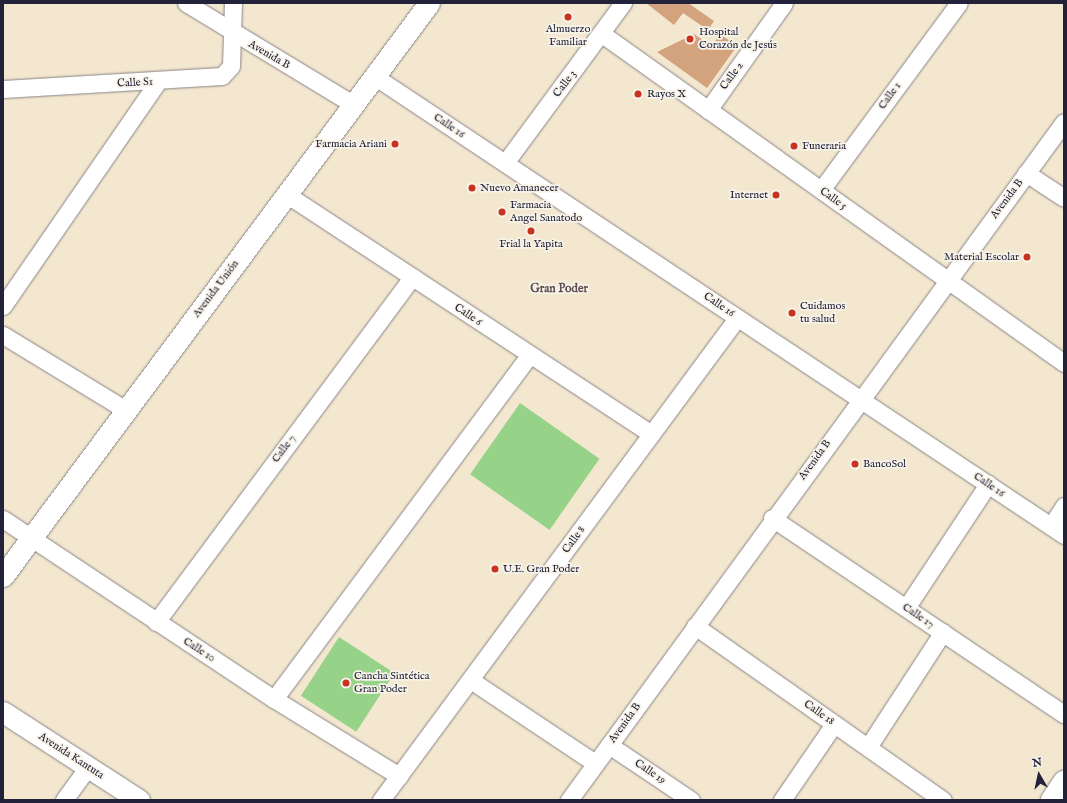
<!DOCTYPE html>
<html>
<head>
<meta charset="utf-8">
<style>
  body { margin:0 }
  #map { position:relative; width:1067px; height:803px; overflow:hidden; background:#f3e7d0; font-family:"IM FELL English",serif }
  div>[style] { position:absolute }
  .green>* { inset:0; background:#96d287; transform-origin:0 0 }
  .building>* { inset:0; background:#d2a37d }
  .roads { filter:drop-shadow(0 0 1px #8a8486) drop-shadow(0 0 1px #8a8486) }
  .minor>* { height:17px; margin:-8.5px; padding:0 8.5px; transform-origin:8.5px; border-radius:8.5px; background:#fff }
  .tertiary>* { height:21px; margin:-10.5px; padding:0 10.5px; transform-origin:10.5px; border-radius:10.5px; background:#fff }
  .primary>* { height:22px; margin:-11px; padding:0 11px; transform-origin:11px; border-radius:11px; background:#fff }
  .dots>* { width:11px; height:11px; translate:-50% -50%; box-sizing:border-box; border:2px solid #f7f3e8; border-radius:50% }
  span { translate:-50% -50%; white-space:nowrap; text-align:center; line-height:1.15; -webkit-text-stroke:3.5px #f7f3e8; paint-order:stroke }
  .poi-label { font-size:11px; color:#22223b }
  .left { translate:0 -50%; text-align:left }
  .right { translate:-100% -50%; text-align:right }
  .street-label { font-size:11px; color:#22223b }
  .neighbourhood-label { font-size:12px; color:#604f52; font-weight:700 }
  .frame { position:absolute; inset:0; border:4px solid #22223b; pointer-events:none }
  .north { position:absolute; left:1019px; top:755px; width:40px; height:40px; -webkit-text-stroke:3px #f7f3e8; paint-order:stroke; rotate:351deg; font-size:11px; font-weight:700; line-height:16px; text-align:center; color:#22223b }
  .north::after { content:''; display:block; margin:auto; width:14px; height:18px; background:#22223b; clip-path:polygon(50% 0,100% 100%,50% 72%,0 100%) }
</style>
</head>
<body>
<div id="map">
  <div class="green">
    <div style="left:520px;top:403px;width:97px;height:87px;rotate:35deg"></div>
    <div style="left:339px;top:637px;width:66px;height:70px;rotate:33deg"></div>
  </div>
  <div class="building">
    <div style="clip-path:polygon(646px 3px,688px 3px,714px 21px,708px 30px,683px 13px,674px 25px)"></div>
    <div style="clip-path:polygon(694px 34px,712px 46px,720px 34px,737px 46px,707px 88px,657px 52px)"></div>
  </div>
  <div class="roads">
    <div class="minor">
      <div style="left:186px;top:3px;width:195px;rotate:31.2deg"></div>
      <div style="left:602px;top:34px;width:567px;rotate:35.46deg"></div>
      <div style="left:374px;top:76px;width:829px;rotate:33.63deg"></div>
      <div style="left:3px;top:89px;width:219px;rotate:-3.4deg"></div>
      <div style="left:222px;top:76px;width:13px;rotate:-48deg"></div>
      <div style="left:231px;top:66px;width:63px;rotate:-88.2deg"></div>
      <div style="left:708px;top:110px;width:131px;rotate:-54.6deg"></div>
      <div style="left:505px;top:163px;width:199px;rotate:-53.6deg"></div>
      <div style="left:1026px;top:173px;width:45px;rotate:33.3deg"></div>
      <div style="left:821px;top:190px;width:232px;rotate:-53.6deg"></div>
      <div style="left:286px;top:194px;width:437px;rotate:33.3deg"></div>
      <div style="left:3px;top:306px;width:273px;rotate:-55.4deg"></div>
      <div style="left:3px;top:335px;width:144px;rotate:31.4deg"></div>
      <div style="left:772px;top:518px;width:352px;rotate:33.9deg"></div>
      <div style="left:3px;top:519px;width:325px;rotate:33.6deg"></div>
      <div style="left:274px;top:699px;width:147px;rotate:31.6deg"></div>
      <div style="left:1051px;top:526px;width:24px;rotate:-57deg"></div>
      <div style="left:906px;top:608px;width:149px;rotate:-56.5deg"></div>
      <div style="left:156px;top:622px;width:430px;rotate:-53.4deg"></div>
      <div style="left:695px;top:626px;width:303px;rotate:35.1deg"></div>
      <div style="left:472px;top:681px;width:148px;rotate:33.7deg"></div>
      <div style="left:274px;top:699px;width:427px;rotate:-53.4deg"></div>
      <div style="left:609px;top:745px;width:99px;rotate:33.9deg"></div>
      <div style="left:868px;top:747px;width:137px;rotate:-56.9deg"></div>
      <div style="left:64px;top:800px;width:41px;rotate:-54deg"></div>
      <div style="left:381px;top:800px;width:599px;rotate:-53.55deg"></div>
      <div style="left:569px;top:800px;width:839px;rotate:-53.87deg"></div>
      <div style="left:782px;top:800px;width:92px;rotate:-55.6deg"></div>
    </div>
    <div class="tertiary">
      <div style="left:3px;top:576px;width:714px;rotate:-53.37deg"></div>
      <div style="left:3px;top:712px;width:162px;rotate:32.9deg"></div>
    </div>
    <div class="primary">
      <div style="left:1052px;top:800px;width:22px;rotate:-56deg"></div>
    </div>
  </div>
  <div class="dots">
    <div style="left:568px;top:17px;background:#c8321e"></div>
    <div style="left:690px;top:39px;background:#c8321e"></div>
    <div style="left:638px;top:94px;background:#c8321e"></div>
    <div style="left:395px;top:144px;background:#c8321e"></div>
    <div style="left:794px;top:146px;background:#c8321e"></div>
    <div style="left:472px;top:188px;background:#c8321e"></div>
    <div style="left:776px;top:195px;background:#c8321e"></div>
    <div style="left:502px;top:212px;background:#c8321e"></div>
    <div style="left:531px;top:231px;background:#c8321e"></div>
    <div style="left:1027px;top:257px;background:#c8321e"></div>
    <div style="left:792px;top:313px;background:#c8321e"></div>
    <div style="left:855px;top:464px;background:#c8321e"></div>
    <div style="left:495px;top:569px;background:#c8321e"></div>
    <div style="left:346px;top:683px;background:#c8321e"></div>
  </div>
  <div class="poi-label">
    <span style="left:568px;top:36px">Almuerzo<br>Familiar</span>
    <span class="left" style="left:699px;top:39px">Hospital<br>Corazón de Jesús</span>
    <span class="left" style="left:647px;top:94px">Rayos X</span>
    <span class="right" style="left:387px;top:144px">Farmacia Ariani</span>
    <span class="left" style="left:802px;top:146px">Funeraria</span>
    <span class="left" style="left:480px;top:188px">Nuevo Amanecer</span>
    <span class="right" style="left:768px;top:195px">Internet</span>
    <span class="left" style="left:510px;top:212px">Farmacia<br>Angel Sanatodo</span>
    <span style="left:531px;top:244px">Frial la Yapita</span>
    <span class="right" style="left:1019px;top:257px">Material Escolar</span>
    <span class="left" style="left:800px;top:313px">Cuidamos<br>tu salud</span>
    <span class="left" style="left:863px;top:464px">BancoSol</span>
    <span class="left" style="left:503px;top:569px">U.E. Gran Poder</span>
    <span class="left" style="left:354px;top:683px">Cancha Sintética<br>Gran Poder</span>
  </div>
  <div class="street-label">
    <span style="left:269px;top:55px;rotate:30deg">Avenida B</span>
    <span style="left:732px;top:76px;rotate:-54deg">Calle 2</span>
    <span style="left:135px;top:83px;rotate:-3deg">Calle S1</span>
    <span style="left:565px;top:84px;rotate:-53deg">Calle 3</span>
    <span style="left:890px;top:96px;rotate:-54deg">Calle 1</span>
    <span style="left:449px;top:126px;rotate:34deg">Calle 16</span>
    <span style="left:833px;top:199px;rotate:35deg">Calle 5</span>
    <span style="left:1007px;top:199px;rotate:-53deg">Avenida B</span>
    <span style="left:216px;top:289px;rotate:-53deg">Avenida Unión</span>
    <span style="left:719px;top:305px;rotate:34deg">Calle 16</span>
    <span style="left:468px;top:315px;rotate:34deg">Calle 6</span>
    <span style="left:284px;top:449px;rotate:-53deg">Calle 7</span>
    <span style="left:815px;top:460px;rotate:-54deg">Avenida B</span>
    <span style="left:989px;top:485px;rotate:34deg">Calle 16</span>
    <span style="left:574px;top:540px;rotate:-54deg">Calle 8</span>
    <span style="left:918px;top:616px;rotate:34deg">Calle 17</span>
    <span style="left:199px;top:650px;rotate:33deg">Calle 10</span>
    <span style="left:819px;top:713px;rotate:35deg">Calle 18</span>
    <span style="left:625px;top:723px;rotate:-54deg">Avenida B</span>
    <span style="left:71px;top:756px;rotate:33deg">Avenida Kantuta</span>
    <span style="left:650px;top:772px;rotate:34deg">Calle 19</span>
  </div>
  <div class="neighbourhood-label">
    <span style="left:559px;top:289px">Gran Poder</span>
  </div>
  <div class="frame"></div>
  <div class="north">N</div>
</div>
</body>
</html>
